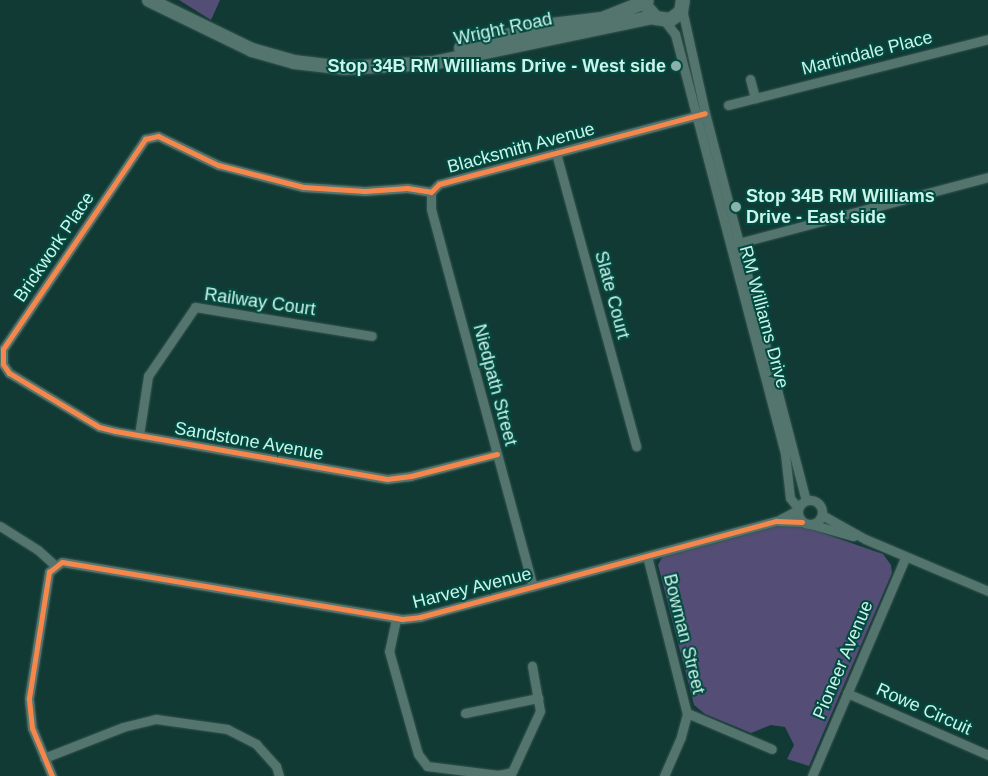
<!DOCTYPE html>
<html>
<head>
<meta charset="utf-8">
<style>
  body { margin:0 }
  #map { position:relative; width:988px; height:776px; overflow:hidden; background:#113a34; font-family:Arial,sans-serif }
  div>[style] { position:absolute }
  .green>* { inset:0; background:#544d76 }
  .roads { filter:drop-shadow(0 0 1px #36544e) drop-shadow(0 0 1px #36544e) }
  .street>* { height:9px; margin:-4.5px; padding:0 4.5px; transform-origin:4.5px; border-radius:4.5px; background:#54746e }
  .street>.ring { margin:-4.5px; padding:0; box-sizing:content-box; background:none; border:9px solid #54746e; border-radius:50% }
  .secondary>* { height:14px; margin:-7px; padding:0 7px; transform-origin:7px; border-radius:7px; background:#54746e }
  .cycleway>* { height:5px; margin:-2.5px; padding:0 2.5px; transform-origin:2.5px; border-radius:2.5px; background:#f5874c }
  .dots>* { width:14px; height:14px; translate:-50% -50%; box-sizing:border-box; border:2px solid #004b40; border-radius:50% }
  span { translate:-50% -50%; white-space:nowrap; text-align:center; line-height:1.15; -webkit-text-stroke:4px #004b40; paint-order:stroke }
  .street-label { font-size:18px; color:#ccf3e9 }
  .poi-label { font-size:18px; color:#ccf3e9; font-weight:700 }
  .right { translate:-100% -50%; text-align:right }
  .left { translate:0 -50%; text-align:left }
</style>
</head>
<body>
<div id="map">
  <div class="green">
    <div style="clip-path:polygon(179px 0,220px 0,211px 20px)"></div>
    <div style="clip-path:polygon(777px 525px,802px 526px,883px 554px,891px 565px,892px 573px,809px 766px,787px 759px,794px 745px,785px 727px,771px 725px,751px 733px,705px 714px,694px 705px,658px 565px,664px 554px)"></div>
  </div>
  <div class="roads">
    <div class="street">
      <div style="left:682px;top:9px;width:107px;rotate:77.5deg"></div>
      <div style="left:705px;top:113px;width:400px;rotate:75.4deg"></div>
      <div style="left:664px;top:20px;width:18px;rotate:52deg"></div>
      <div style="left:675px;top:34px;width:434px;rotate:75.3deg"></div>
      <div style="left:785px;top:454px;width:44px;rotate:83.5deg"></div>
      <div style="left:790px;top:498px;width:13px;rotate:51deg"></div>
      <div style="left:750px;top:79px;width:20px;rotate:75deg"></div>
      <div style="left:728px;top:105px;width:268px;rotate:-14.2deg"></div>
      <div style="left:556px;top:153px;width:304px;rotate:74.7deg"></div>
      <div style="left:431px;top:192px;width:17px;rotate:90deg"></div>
      <div style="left:431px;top:209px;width:391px;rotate:74.9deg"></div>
      <div style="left:735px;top:244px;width:262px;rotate:-14.8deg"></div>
      <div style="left:139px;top:435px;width:60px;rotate:-81.3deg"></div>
      <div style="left:148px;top:376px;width:83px;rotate:-55.7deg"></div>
      <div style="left:195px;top:307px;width:179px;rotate:9.3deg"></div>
      <div style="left:497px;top:454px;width:89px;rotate:165.7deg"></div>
      <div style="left:411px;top:476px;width:24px;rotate:173deg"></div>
      <div style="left:387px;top:479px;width:276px;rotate:-170deg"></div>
      <div style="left:115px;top:431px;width:16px;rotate:-166deg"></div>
      <div style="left:99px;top:427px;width:105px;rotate:-149deg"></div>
      <div style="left:9px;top:373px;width:11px;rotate:-124deg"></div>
      <div style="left:3px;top:364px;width:15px;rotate:-90deg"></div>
      <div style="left:3px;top:349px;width:254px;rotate:-55.9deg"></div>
      <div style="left:145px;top:139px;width:13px;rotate:-13deg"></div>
      <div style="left:158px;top:136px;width:67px;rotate:25.8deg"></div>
      <div style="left:218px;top:165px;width:88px;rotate:14.5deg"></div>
      <div style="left:303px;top:187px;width:62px;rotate:3.7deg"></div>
      <div style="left:365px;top:191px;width:42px;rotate:-4.1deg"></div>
      <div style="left:407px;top:188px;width:24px;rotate:9deg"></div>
      <div style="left:431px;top:192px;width:11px;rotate:-45deg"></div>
      <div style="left:439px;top:184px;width:275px;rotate:-14.9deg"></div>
      <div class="ring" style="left:798px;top:500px;width:15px;height:15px"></div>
      <div style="left:822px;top:515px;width:49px;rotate:29.2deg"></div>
      <div style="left:865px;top:539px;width:134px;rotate:22.9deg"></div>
      <div style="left:777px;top:521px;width:24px;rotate:-28deg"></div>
      <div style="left:810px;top:524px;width:45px;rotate:15.6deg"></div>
      <div style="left:0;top:526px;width:45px;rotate:32.3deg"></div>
      <div style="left:38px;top:550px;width:24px;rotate:42deg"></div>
      <div style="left:647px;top:556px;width:163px;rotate:75.8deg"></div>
      <div style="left:687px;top:714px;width:24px;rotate:105deg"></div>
      <div style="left:681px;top:737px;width:43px;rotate:113.6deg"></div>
      <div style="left:396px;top:619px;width:33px;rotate:102deg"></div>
      <div style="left:389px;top:651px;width:107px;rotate:74.3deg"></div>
      <div style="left:418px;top:754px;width:15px;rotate:53deg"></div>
      <div style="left:427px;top:766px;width:72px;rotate:7.2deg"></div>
      <div style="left:498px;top:775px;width:14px;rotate:-12deg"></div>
      <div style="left:512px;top:772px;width:67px;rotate:-65.3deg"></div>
      <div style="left:540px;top:711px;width:46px;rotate:-100.1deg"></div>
      <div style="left:847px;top:693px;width:154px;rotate:23.7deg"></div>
      <div style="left:465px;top:713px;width:75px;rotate:-11.6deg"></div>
      <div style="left:687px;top:713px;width:92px;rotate:23deg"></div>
      <div style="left:44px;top:758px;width:85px;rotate:-21.4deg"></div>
      <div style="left:123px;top:727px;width:34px;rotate:-14deg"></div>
      <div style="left:156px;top:719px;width:72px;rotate:8deg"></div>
      <div style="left:227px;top:729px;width:33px;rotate:27deg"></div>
      <div style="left:256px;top:744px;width:30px;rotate:48deg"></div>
      <div style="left:276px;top:766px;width:10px;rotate:73deg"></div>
      <div style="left:52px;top:776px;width:52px;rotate:-112.6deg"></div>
      <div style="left:32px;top:728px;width:30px;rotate:-96deg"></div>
      <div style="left:29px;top:698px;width:128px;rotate:-81deg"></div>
      <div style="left:49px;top:572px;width:16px;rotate:-38deg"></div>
      <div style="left:62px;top:562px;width:345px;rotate:9.5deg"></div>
      <div style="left:402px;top:619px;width:18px;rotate:-6deg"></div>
      <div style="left:420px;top:617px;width:369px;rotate:-15.1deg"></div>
      <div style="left:776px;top:521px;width:26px;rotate:2deg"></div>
      <div style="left:812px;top:776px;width:237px;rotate:-66.9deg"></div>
    </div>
    <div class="secondary">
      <div style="left:149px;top:0;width:114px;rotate:25.9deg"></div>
      <div style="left:252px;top:50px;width:44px;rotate:15.9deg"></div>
      <div style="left:294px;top:62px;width:50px;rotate:6.8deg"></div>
      <div style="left:344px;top:68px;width:89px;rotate:-3.2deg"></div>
      <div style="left:433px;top:63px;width:226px;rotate:-11.8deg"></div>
      <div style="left:649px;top:10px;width:11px;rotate:49deg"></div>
      <div style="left:656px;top:18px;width:14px;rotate:8deg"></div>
      <div style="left:670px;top:20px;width:14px;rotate:-36deg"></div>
      <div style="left:681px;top:12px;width:12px;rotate:-81deg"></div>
      <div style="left:461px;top:48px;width:85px;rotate:-15deg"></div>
      <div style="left:543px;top:26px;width:59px;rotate:-6.8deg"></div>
      <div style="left:602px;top:19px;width:48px;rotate:-21.8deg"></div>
    </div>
  </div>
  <div class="cycleway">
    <div style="left:497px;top:454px;width:89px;rotate:165.7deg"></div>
    <div style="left:411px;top:476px;width:24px;rotate:173deg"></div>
    <div style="left:387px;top:479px;width:276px;rotate:-170deg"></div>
    <div style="left:115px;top:431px;width:16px;rotate:-166deg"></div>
    <div style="left:99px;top:427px;width:105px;rotate:-149deg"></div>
    <div style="left:9px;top:373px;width:11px;rotate:-124deg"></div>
    <div style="left:3px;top:364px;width:15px;rotate:-90deg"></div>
    <div style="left:3px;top:349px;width:254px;rotate:-55.9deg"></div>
    <div style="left:145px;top:139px;width:13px;rotate:-13deg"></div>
    <div style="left:158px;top:136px;width:67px;rotate:25.8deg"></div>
    <div style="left:218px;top:165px;width:88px;rotate:14.5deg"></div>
    <div style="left:303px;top:187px;width:62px;rotate:3.7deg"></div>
    <div style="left:365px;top:191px;width:42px;rotate:-4.1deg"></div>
    <div style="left:407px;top:188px;width:24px;rotate:9deg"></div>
    <div style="left:431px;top:192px;width:11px;rotate:-45deg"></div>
    <div style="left:439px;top:184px;width:275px;rotate:-14.9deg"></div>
    <div style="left:52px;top:776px;width:52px;rotate:-112.6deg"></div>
    <div style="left:32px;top:728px;width:30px;rotate:-96deg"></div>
    <div style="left:29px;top:698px;width:128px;rotate:-81deg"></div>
    <div style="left:49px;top:572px;width:16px;rotate:-38deg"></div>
    <div style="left:62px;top:562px;width:345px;rotate:9.5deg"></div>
    <div style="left:402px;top:619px;width:18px;rotate:-6deg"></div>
    <div style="left:420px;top:617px;width:369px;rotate:-15.1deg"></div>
    <div style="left:776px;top:521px;width:26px;rotate:2deg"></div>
  </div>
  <div class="dots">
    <div style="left:676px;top:66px;background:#8bb2aa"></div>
    <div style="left:736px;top:207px;background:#8bb2aa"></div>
  </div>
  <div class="street-label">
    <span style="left:503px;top:29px;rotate:-12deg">Wright Road</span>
    <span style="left:867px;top:53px;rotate:-14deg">Martindale Place</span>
    <span style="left:521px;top:148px;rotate:-15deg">Blacksmith Avenue</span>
    <span style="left:54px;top:247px;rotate:-56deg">Brickwork Place</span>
    <span style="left:612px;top:295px;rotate:75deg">Slate Court</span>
    <span style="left:260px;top:302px;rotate:8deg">Railway Court</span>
    <span style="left:764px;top:317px;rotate:75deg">RM Williams Drive</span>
    <span style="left:495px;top:385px;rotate:75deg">Niedpath Street</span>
    <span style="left:249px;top:441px;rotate:10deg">Sandstone Avenue</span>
    <span style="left:472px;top:588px;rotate:-14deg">Harvey Avenue</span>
    <span style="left:684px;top:634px;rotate:76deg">Bowman Street</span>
    <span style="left:843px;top:660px;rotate:-67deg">Pioneer Avenue</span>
    <span style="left:924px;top:709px;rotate:24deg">Rowe Circuit</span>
  </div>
  <div class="poi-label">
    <span class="right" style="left:666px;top:66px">Stop 34B RM Williams Drive - West side</span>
    <span class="left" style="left:746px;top:207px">Stop 34B RM Williams<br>Drive - East side</span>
  </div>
</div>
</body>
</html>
